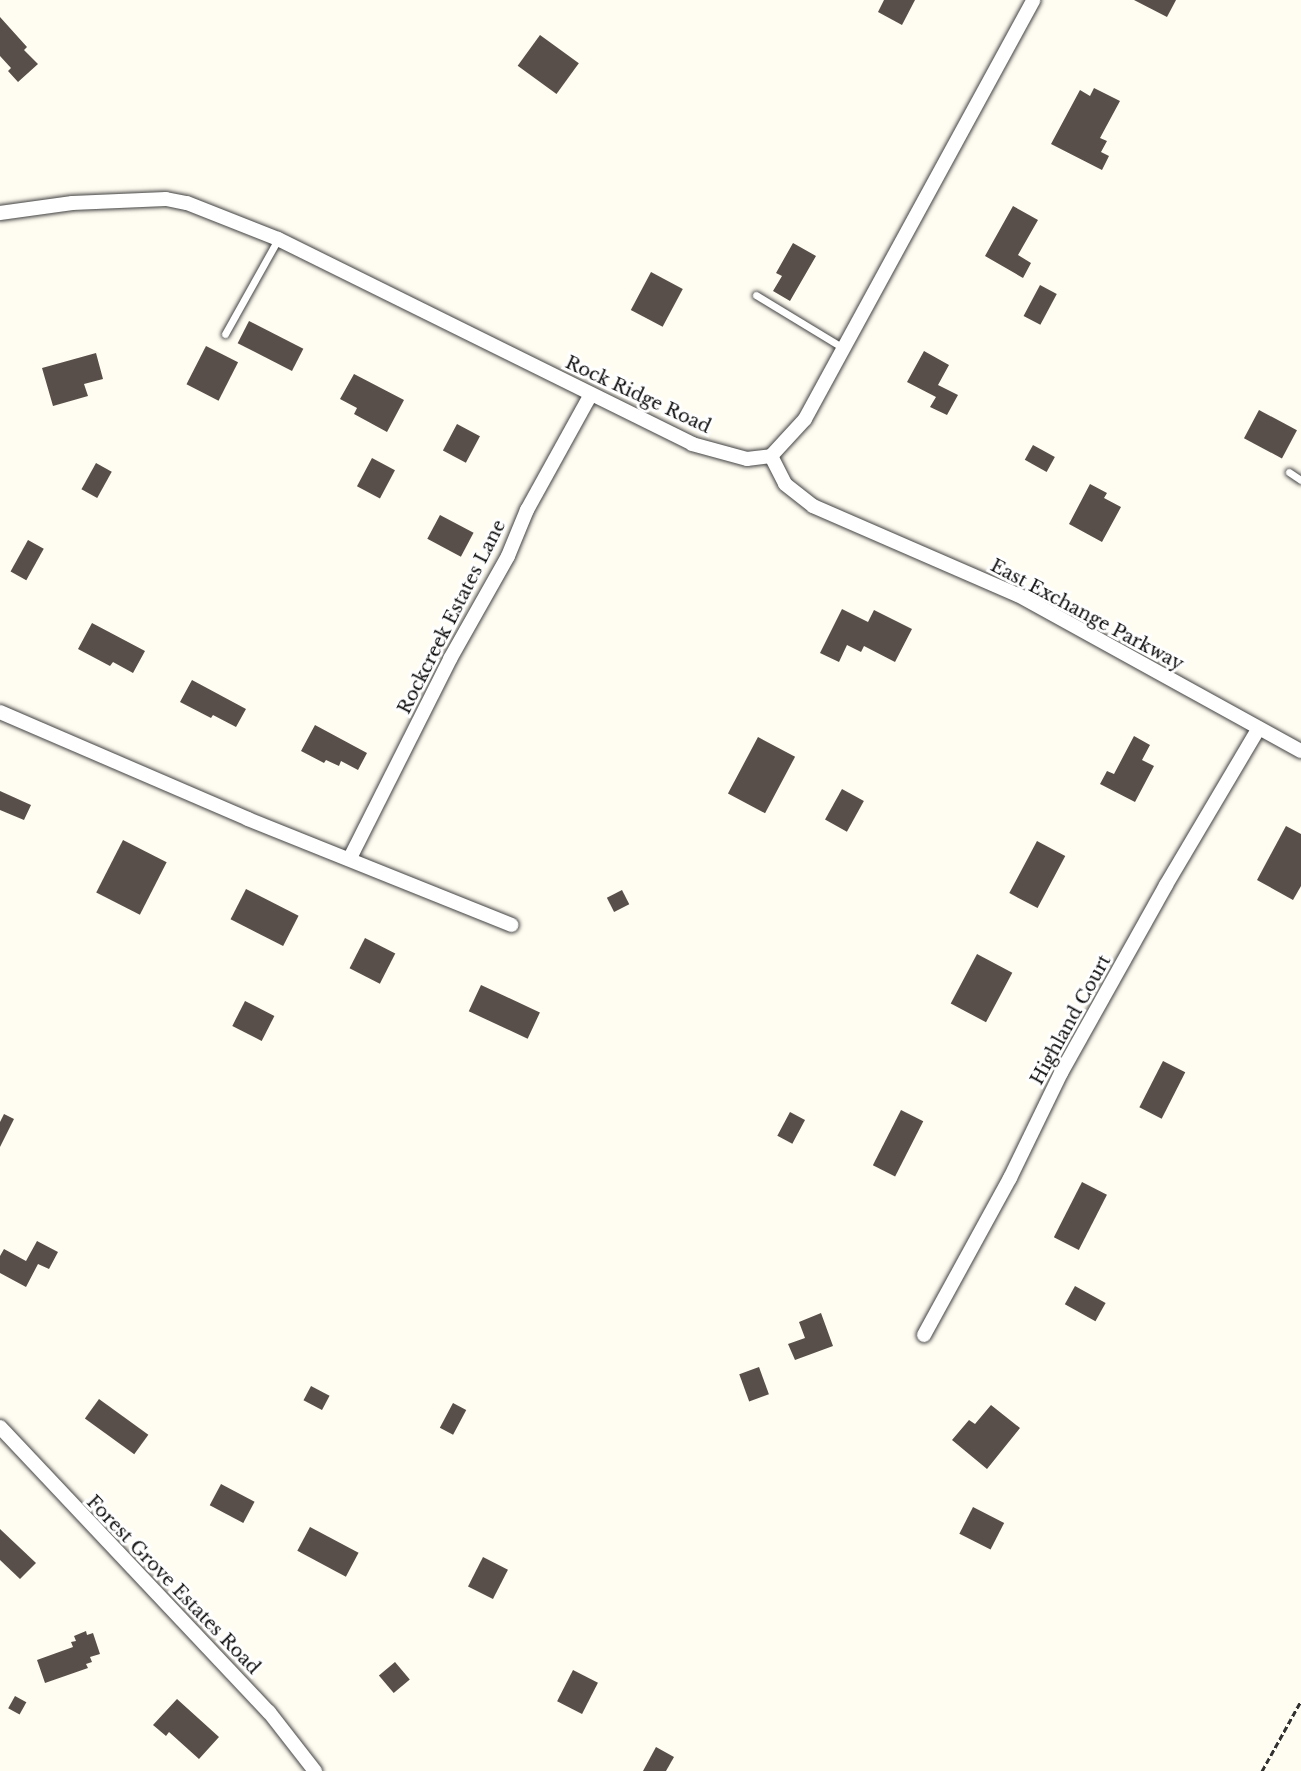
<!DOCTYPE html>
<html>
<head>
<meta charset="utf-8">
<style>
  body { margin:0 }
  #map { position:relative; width:1301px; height:1771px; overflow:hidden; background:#fffcf1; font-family:"Libre Baskerville",serif }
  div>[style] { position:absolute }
  .building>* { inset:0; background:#594f4a; transform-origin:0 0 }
  .path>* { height:3px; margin-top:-1.5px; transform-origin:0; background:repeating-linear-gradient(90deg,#313131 0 6px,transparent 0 9px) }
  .roads { filter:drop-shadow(0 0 2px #424242) drop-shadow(0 0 2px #424242) }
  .lane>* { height:7px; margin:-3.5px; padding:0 3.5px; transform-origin:3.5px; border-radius:3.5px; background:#fff }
  .street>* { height:14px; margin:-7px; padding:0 7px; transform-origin:7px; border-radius:7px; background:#fff }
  span { translate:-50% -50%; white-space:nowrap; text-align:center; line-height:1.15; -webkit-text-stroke:6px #fff; paint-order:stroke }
  .street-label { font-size:18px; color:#0f0f0f }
</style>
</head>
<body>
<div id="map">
  <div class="building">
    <div style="clip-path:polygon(884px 0,915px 0,902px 25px,878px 12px)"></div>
    <div style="clip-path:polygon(1134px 0,1176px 0,1167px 17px)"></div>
    <div style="clip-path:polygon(0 17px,27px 47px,24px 50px,38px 64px,18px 82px,8px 71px,11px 68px,0 56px)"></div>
    <div style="left:540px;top:35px;width:48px;height:38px;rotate:36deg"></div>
    <div style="clip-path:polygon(1094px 88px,1120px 101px,1100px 138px,1107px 141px,1101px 152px,1109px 156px,1102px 170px,1051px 144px,1080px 90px,1090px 96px)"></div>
    <div style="clip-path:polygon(1013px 206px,1038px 220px,1018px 255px,1031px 263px,1023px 278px,985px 256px)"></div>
    <div style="clip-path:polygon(793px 243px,816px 256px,790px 301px,773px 291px,782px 276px,776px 273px)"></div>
    <div style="left:651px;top:272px;width:36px;height:43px;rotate:28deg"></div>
    <div style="left:1040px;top:285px;width:19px;height:35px;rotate:28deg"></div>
    <div style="left:249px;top:321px;width:61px;height:25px;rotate:27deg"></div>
    <div style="left:206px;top:346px;width:36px;height:43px;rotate:27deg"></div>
    <div style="clip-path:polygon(924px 351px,949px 365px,938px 385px,958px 395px,947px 415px,930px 407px,936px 397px,907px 382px)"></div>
    <div style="clip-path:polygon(96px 353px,103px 379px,84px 384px,88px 396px,53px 406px,42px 368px)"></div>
    <div style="clip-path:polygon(354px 374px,404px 400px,387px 432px,354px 414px,357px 408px,340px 399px)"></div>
    <div style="left:1259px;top:410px;width:43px;height:32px;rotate:28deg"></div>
    <div style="left:457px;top:424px;width:26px;height:30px;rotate:28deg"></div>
    <div style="left:1033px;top:445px;width:25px;height:17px;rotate:29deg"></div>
    <div style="left:372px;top:458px;width:26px;height:32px;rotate:28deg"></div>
    <div style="left:96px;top:463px;width:18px;height:30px;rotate:29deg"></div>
    <div style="clip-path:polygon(1090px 484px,1107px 493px,1104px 498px,1121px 507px,1102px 542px,1069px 524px)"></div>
    <div style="left:440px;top:515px;width:38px;height:27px;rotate:28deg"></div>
    <div style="left:28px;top:540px;width:18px;height:36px;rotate:29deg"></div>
    <div style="clip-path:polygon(842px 609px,868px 622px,874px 610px,912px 629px,895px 662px,864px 646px,861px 652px,847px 645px,839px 662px,820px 653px)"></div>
    <div style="clip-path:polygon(92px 623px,145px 651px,133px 673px,113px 662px,110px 666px,78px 649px)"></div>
    <div style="clip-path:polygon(192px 680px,246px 709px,236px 727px,213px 715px,211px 718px,180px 702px)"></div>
    <div style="clip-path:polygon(315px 725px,367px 753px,358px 770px,341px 761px,339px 766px,326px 760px,324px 763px,301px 751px)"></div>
    <div style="clip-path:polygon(1134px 736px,1150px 745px,1142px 760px,1154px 766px,1135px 802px,1100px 784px,1107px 771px,1114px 774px)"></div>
    <div style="left:758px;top:737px;width:42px;height:64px;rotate:28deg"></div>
    <div style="left:842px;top:789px;width:25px;height:35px;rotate:29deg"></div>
    <div style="clip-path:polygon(0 791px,31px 805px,24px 820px,0 810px)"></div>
    <div style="clip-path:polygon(1286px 826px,1301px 834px,1301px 886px,1293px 900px,1257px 880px)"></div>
    <div style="left:123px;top:840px;width:49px;height:59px;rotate:27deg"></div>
    <div style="left:1037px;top:841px;width:32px;height:59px;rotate:28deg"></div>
    <div style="left:246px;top:889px;width:59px;height:34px;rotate:27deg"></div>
    <div style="left:622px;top:890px;width:16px;height:17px;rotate:63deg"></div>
    <div style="left:365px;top:938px;width:34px;height:34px;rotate:27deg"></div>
    <div style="left:977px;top:954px;width:40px;height:56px;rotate:28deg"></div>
    <div style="left:481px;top:985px;width:65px;height:29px;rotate:25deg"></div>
    <div style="left:245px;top:1001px;width:33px;height:28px;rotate:27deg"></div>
    <div style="left:1163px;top:1061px;width:25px;height:52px;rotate:27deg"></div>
    <div style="left:901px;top:1110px;width:25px;height:62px;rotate:27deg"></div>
    <div style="left:790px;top:1112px;width:17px;height:27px;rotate:28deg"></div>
    <div style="clip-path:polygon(4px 1114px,14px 1119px,0 1147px,0 1122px)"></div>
    <div style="left:1082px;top:1182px;width:28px;height:62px;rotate:27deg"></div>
    <div style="clip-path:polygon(37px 1241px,58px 1252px,49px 1269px,38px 1264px,26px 1287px,0 1273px,0 1256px,4px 1249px,26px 1261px)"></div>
    <div style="left:1075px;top:1286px;width:35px;height:21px;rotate:29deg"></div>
    <div style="clip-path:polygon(821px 1313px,833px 1346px,795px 1360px,788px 1344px,805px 1338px,799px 1322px)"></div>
    <div style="left:759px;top:1367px;width:29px;height:21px;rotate:70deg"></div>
    <div style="left:311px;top:1386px;width:21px;height:16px;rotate:28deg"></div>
    <div style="left:99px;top:1399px;width:61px;height:24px;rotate:36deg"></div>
    <div style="left:453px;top:1403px;width:15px;height:28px;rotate:28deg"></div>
    <div style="clip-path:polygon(991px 1405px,1020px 1428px,987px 1469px,952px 1440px,969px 1420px,975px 1424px)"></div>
    <div style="left:221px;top:1484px;width:38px;height:24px;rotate:28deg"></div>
    <div style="left:973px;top:1507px;width:35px;height:30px;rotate:27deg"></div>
    <div style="left:310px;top:1527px;width:55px;height:27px;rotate:28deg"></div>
    <div style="clip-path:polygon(0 1529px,36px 1563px,20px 1579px,0 1560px)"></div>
    <div style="left:483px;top:1557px;width:28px;height:33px;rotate:27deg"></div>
    <div style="clip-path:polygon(86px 1631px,87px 1635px,93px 1633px,100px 1654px,90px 1657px,92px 1662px,86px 1664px,88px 1668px,45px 1683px,37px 1660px,73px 1647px,71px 1642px,76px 1641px,74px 1636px)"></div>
    <div style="left:395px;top:1662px;width:23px;height:21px;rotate:50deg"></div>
    <div style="left:573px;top:1670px;width:28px;height:35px;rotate:27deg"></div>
    <div style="left:15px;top:1696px;width:13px;height:14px;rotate:29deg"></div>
    <div style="clip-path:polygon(177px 1699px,219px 1737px,199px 1759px,169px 1732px,166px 1736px,153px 1725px)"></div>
    <div style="clip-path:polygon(656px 1747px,674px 1757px,666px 1771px,643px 1771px)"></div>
  </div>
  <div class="path">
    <div style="left:1262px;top:1771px;width:80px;rotate:-60.9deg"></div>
  </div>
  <div class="roads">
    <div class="lane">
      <div style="left:756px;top:295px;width:102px;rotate:31.3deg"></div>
      <div style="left:225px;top:334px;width:109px;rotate:-60.8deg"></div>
      <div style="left:1289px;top:472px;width:14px;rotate:34deg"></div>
    </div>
    <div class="street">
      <div style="left:0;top:213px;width:73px;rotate:-7.9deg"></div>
      <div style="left:72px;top:203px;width:94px;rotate:-2.4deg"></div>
      <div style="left:166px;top:199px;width:21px;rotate:11deg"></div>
      <div style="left:187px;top:203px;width:98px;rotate:21.6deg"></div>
      <div style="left:278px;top:239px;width:462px;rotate:26.3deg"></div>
      <div style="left:692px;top:444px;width:57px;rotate:15.3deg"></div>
      <div style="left:747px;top:459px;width:24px;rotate:-7deg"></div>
      <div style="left:771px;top:456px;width:50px;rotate:-47.4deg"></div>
      <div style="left:805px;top:419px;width:477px;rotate:-61.4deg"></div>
      <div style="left:771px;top:456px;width:31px;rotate:63deg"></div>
      <div style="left:785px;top:484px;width:36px;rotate:38deg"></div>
      <div style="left:813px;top:506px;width:223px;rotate:23.5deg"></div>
      <div style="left:1018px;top:595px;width:323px;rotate:28.9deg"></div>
      <div style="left:0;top:712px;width:270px;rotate:23.3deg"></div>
      <div style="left:248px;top:819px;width:284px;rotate:21.9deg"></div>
      <div style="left:350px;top:858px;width:223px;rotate:-63.3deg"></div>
      <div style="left:450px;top:659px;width:118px;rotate:-60.6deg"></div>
      <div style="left:508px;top:556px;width:50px;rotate:-67.6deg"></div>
      <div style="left:527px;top:510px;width:132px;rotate:-61.1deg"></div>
      <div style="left:924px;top:1335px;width:179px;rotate:-61.3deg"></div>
      <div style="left:1010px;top:1178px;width:117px;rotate:-64.1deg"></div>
      <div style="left:1061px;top:1073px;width:215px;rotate:-60.8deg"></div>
      <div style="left:1166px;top:885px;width:182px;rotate:-59.4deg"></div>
      <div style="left:0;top:1427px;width:392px;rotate:46.7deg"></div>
      <div style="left:269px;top:1712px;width:75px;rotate:52.1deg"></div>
    </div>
  </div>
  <div class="street-label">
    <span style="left:638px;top:395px;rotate:25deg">Rock Ridge Road</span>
    <span style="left:1087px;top:615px;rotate:28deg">East Exchange Parkway</span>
    <span style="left:452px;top:617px;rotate:-63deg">Rockcreek Estates Lane</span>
    <span style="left:1071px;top:1020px;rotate:-61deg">Highland Court</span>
    <span style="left:173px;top:1585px;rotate:46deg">Forest Grove Estates Road</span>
  </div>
</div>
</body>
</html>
